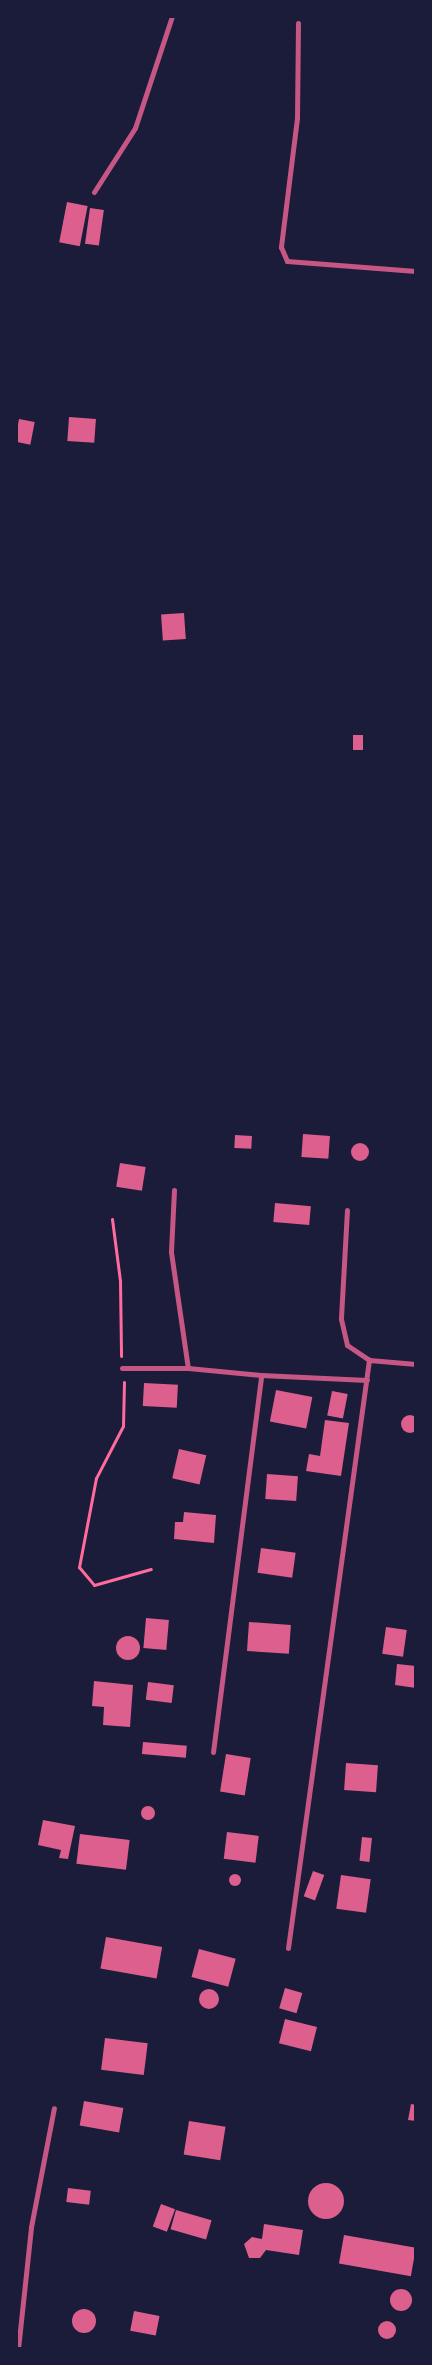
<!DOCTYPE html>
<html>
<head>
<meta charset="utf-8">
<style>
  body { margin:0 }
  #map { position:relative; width:432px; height:2365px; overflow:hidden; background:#1b1b3a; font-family:"IBM Plex Sans",sans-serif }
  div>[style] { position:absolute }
  .building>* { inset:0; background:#dd5f8e; transform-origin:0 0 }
  .round { border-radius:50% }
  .path>* { height:3px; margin:-1.5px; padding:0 1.5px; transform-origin:1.5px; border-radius:1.5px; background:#ff6b9d }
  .minor>* { height:5px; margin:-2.5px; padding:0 2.5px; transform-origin:2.5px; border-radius:2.5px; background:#c65784 }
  span { translate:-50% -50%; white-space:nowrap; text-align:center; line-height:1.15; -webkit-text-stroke:4px #1b1b3a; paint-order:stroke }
  .frame { position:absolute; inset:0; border:18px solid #1b1b3a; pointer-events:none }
</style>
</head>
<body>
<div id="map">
  <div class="building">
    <div style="left:67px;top:202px;width:21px;height:41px;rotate:11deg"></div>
    <div style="left:90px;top:208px;width:14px;height:36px;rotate:8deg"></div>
    <div style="left:69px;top:417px;width:27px;height:24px;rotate:4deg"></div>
    <div style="left:19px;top:419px;width:16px;height:23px;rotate:11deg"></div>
    <div style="left:184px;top:613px;width:26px;height:23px;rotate:86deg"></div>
    <div style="left:353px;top:735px;width:10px;height:15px"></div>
    <div style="left:303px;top:1134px;width:27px;height:23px;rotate:4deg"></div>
    <div style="left:235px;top:1135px;width:17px;height:13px;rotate:3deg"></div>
    <div class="round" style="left:351px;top:1143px;width:18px;height:18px"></div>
    <div style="left:120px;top:1163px;width:26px;height:24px;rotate:9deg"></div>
    <div style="left:275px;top:1203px;width:36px;height:19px;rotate:5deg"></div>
    <div style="left:144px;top:1383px;width:34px;height:23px;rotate:3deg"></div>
    <div style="left:276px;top:1390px;width:37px;height:32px;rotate:11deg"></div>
    <div style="left:332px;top:1391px;width:16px;height:25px;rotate:11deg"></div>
    <div class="round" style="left:401px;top:1415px;width:18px;height:18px"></div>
    <div style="clip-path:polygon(325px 1420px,349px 1423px,341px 1476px,306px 1471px,309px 1454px,320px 1456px)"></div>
    <div style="left:179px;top:1449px;width:28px;height:30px;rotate:13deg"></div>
    <div style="left:267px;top:1474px;width:31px;height:25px;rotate:4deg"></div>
    <div style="clip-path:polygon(184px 1512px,216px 1515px,214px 1543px,174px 1539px,175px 1522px,183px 1522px)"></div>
    <div style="left:261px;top:1548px;width:35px;height:25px;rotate:8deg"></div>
    <div style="left:146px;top:1618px;width:23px;height:30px;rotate:5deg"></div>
    <div style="left:249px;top:1622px;width:42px;height:29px;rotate:4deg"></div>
    <div style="left:386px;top:1627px;width:21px;height:27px;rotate:8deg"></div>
    <div class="round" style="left:116px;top:1636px;width:24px;height:24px"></div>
    <div style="clip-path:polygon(397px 1664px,416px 1666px,416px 1688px,395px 1685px)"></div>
    <div style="clip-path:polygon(94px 1681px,133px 1685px,130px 1727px,103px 1725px,104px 1707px,92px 1706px)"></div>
    <div style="left:148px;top:1682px;width:26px;height:18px;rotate:7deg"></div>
    <div style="left:143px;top:1742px;width:44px;height:12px;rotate:5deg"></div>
    <div style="left:226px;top:1754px;width:25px;height:38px;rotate:9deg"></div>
    <div style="left:346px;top:1763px;width:32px;height:27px;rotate:4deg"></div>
    <div class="round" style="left:141px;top:1806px;width:14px;height:14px"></div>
    <div style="clip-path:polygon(43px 1820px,75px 1826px,68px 1859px,59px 1858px,61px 1850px,38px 1845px)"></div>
    <div style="left:227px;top:1832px;width:32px;height:27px;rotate:7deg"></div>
    <div style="left:80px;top:1834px;width:50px;height:30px;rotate:7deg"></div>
    <div style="left:362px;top:1837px;width:10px;height:24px;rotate:6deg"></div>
    <div style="left:313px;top:1871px;width:12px;height:27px;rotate:20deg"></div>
    <div class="round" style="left:229px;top:1874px;width:12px;height:12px"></div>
    <div style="left:341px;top:1875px;width:30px;height:34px;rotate:8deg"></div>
    <div style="left:106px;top:1937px;width:57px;height:32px;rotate:10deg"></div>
    <div style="left:199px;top:1949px;width:38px;height:29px;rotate:15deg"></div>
    <div style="left:285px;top:1988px;width:18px;height:21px;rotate:16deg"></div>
    <div class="round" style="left:199px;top:1989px;width:20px;height:20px"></div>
    <div style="left:285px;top:2019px;width:33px;height:25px;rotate:14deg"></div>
    <div style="left:105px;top:2038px;width:43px;height:32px;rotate:7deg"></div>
    <div style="left:84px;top:2101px;width:40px;height:25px;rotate:10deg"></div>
    <div style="clip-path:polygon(411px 2104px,416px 2105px,416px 2121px,408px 2120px)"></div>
    <div style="left:189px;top:2121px;width:37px;height:34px;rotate:9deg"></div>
    <div class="round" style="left:308px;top:2183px;width:36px;height:36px"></div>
    <div style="left:68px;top:2188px;width:23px;height:14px;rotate:7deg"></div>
    <div style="left:161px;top:2204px;width:15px;height:24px;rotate:20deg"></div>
    <div style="left:176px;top:2210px;width:37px;height:20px;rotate:16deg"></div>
    <div style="clip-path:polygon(264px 2224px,303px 2230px,299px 2255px,266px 2250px,260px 2258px,249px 2258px,244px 2244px,252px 2237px,262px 2239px)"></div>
    <div style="left:344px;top:2235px;width:73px;height:29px;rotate:10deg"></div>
    <div class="round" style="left:390px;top:2289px;width:22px;height:22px"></div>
    <div class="round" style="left:72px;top:2309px;width:24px;height:24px"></div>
    <div style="left:134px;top:2311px;width:26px;height:20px;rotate:11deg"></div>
    <div class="round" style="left:378px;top:2321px;width:18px;height:18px"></div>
  </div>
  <div class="path">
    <div style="left:112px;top:1219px;width:63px;rotate:82.6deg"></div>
    <div style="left:120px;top:1281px;width:75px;rotate:89.2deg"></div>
    <div style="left:124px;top:1382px;width:44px;rotate:91.3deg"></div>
    <div style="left:123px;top:1426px;width:59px;rotate:117.4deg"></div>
    <div style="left:96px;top:1478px;width:91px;rotate:100.8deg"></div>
    <div style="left:79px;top:1567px;width:23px;rotate:50deg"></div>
    <div style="left:94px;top:1585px;width:59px;rotate:-15.7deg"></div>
  </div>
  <div class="minor">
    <div style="left:298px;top:23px;width:95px;rotate:90.6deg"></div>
    <div style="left:297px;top:118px;width:130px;rotate:97.1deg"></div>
    <div style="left:281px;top:247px;width:15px;rotate:67deg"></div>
    <div style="left:287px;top:261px;width:129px;rotate:4.4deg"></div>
    <div style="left:94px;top:192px;width:76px;rotate:-57.4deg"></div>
    <div style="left:135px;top:128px;width:118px;rotate:-71.7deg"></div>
    <div style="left:174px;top:1190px;width:62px;rotate:92.8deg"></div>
    <div style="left:171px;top:1252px;width:117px;rotate:81.7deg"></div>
    <div style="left:188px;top:1368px;width:73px;rotate:5.5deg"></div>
    <div style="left:347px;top:1210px;width:109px;rotate:93.2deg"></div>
    <div style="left:341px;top:1319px;width:27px;rotate:77deg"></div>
    <div style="left:347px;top:1345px;width:27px;rotate:34deg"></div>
    <div style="left:122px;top:1368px;width:66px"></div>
    <div style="left:213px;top:1752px;width:380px;rotate:-82.7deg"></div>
    <div style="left:261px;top:1375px;width:106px;rotate:2.7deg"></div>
    <div style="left:288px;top:1948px;width:594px;rotate:-82.16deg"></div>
    <div style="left:369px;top:1360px;width:47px;rotate:4.9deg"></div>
    <div style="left:18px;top:2349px;width:123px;rotate:-83.9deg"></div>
    <div style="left:31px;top:2227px;width:121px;rotate:-79.1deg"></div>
  </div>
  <div class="frame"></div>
</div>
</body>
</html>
